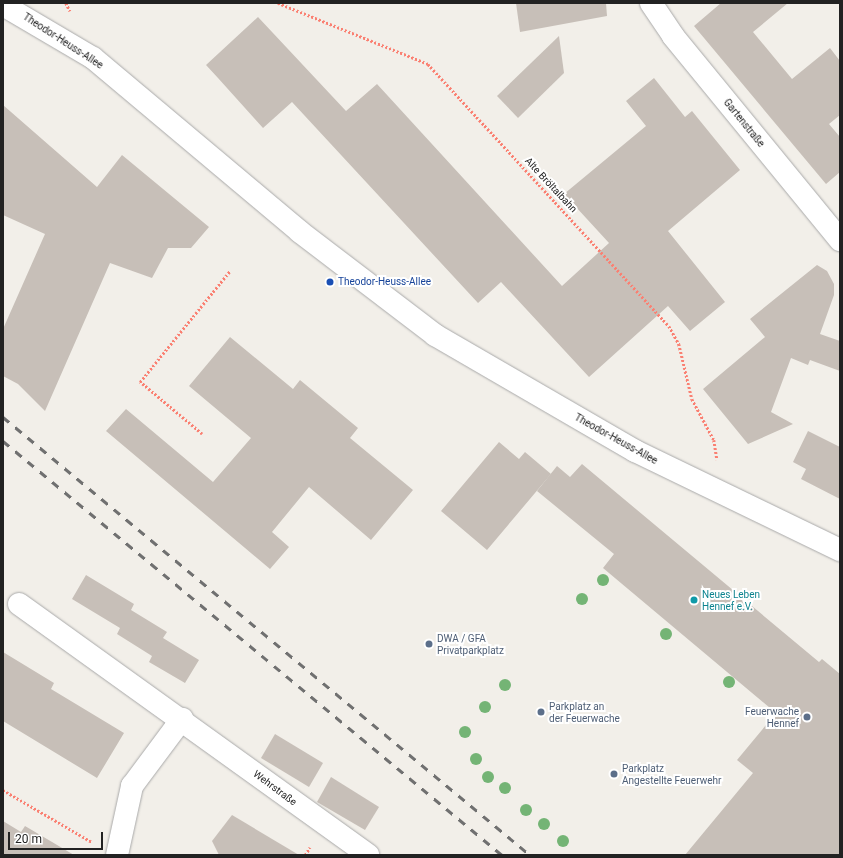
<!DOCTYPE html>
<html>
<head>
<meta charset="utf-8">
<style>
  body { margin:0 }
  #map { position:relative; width:843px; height:858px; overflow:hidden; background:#f2efe9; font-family:Roboto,sans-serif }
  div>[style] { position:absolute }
  .building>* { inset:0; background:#c7bfb8 }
  .path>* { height:2.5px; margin-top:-1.25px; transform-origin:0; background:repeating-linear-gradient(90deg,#fa8072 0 2px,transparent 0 4px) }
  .roads { filter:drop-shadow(0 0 1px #a9a9a9) drop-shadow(0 0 1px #a9a9a9) }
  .minor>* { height:22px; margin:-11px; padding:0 11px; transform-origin:11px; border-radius:11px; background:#fff }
  .rail>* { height:3px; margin-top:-1.5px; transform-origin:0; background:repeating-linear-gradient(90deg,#707070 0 8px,transparent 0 16px) }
  .trees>* { width:12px; height:12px; margin:-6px; border-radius:50%; background:#74b475 }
  .dots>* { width:11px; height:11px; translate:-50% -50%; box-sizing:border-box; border:2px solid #fff; border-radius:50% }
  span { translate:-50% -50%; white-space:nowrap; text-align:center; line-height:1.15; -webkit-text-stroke:4px #fff; paint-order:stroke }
  .street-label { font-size:10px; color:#222 }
  .transit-label { font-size:10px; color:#164399 }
  .left { translate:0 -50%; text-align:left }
  .culture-label { font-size:10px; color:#0d838f }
  .service-label { font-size:10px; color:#4e5e75 }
  .right { translate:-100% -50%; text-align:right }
  .frame { position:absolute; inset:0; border:4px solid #222; pointer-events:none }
  .scale { position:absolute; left:8px; top:832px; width:95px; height:18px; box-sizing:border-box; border:2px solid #222; border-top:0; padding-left:5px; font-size:12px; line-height:14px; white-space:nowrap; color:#222; -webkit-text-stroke:3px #fff; paint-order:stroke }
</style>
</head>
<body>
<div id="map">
  <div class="building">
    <i style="clip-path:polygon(516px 3px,606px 3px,607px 16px,520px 32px)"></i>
    <i style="clip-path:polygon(721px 3px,788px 3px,753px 32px,792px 79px,830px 48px,840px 61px,840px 115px,829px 124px,840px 137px,840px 172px,826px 184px,694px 26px)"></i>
    <i style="clip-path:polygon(258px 17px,346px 111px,377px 84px,562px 286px,609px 243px,564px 194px,646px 126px,626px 101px,654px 78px,685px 117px,692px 111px,740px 170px,668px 231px,725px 302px,690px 331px,668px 306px,589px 377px,501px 282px,478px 303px,292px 102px,263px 128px,218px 78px,206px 65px)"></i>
    <i style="clip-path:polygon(559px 36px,564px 73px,518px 118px,497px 96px)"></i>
    <i style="clip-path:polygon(3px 105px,97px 187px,122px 155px,209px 227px,191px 248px,168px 248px,152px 278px,110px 263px,45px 411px,18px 384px,3px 376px,3px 329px,45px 234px,3px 215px)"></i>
    <i style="clip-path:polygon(817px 265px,827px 271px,834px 284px,834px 295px,820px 334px,840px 341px,840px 371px,810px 360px,808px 365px,791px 358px,771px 412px,793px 424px,748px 444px,703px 389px,765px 337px,750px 319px)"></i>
    <i style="clip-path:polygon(230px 337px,293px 389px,300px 380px,358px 428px,350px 438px,413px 490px,371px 540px,309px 487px,272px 532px,289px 547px,270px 569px,106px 431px,126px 409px,213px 482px,251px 438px,189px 386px)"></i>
    <i style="clip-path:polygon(808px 431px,840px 447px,840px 499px,801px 479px,806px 469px,793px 462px)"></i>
    <i style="clip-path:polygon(499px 442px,519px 459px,525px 452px,551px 474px,487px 550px,441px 511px)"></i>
    <i style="clip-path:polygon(582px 464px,819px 662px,822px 659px,840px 674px,840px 855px,685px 855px,753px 773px,737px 760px,776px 713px,603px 568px,614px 554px,537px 491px,557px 466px,570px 477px)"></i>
    <i style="clip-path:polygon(86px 575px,134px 604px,131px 610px,167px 632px,163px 638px,199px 660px,185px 683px,149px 662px,152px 656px,117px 634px,120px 628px,72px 599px)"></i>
    <i style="clip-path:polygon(3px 652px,54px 683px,51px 689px,124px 733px,97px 778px,3px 721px)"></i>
    <i style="clip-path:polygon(275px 734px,323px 763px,309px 787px,261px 758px)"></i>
    <i style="clip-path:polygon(331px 777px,379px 807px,365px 830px,317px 802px)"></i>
    <i style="clip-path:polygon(232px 815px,299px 855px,219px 855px,212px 841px)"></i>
    <i style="clip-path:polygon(3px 821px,21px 832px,25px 826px,74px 855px,3px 855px)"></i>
  </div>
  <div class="path">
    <i style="left:66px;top:3px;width:9px;rotate:63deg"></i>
    <i style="left:278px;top:3px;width:162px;rotate:22.1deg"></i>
    <i style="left:428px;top:64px;width:356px;rotate:47.4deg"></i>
    <i style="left:669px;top:326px;width:21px;rotate:61deg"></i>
    <i style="left:679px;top:344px;width:57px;rotate:76.7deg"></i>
    <i style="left:692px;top:399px;width:47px;rotate:61.8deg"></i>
    <i style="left:714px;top:440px;width:20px;rotate:81deg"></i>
    <i style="left:202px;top:434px;width:81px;rotate:-140deg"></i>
    <i style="left:140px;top:382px;width:143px;rotate:-51deg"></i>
    <i style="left:3px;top:790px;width:103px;rotate:30.3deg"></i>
    <i style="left:305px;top:855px;width:9px;rotate:-58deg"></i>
  </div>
  <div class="roads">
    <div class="minor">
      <i style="left:651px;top:3px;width:40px;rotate:56deg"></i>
      <i style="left:673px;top:36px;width:264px;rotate:50.7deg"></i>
      <i style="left:3px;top:5px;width:104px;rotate:30.5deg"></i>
      <i style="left:93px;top:58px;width:270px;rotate:40deg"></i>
      <i style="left:300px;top:232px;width:170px;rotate:37.3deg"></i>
      <i style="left:435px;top:335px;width:231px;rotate:30.1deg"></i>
      <i style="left:635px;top:451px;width:228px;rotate:25.8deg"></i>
      <i style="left:19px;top:604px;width:430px;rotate:35.7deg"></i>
      <i style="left:117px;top:855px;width:71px;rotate:-77.7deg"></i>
      <i style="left:132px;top:786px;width:84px;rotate:-53.3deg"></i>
    </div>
  </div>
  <div class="rail">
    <i style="left:3px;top:417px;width:685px;rotate:39.73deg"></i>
    <i style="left:3px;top:441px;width:648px;rotate:39.68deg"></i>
  </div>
  <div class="trees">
    <i style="left:603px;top:580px"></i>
    <i style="left:582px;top:599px"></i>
    <i style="left:666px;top:634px"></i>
    <i style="left:729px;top:682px"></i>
    <i style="left:505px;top:685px"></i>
    <i style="left:485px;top:707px"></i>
    <i style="left:465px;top:732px"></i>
    <i style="left:476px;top:759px"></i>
    <i style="left:488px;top:777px"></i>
    <i style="left:505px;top:788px"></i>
    <i style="left:526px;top:810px"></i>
    <i style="left:544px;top:824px"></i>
    <i style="left:563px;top:841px"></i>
  </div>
  <div class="dots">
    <i style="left:330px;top:282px;background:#1a4fb4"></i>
    <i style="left:694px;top:600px;background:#0f9aa8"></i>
    <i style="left:429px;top:644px;background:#5c6f8a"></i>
    <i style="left:541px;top:712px;background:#5c6f8a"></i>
    <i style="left:807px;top:717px;background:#5c6f8a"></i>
    <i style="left:614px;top:774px;background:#5c6f8a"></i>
  </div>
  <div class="street-label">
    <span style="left:63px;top:41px;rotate:33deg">Theodor-Heuss-Allee</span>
    <span style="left:744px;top:123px;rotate:51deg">Gartenstraße</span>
    <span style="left:551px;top:185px;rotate:47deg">Alte Bröltalbahn</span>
    <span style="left:616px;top:439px;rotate:29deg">Theodor-Heuss-Allee</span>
    <span style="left:275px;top:788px;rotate:37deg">Wehrstraße</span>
  </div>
  <div class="transit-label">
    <span class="left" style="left:338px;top:282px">Theodor-Heuss-Allee</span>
  </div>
  <div class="culture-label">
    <span class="left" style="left:702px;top:600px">Neues Leben<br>Hennef e.V.</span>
  </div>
  <div class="service-label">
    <span class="left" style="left:437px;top:644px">DWA / GFA<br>Privatparkplatz</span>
    <span class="left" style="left:549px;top:712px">Parkplatz an<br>der Feuerwache</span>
    <span class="right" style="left:799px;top:717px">Feuerwache<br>Hennef</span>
    <span class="left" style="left:622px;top:774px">Parkplatz<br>Angestellte Feuerwehr</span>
  </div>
  <div class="frame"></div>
  <div class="scale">20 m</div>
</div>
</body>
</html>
